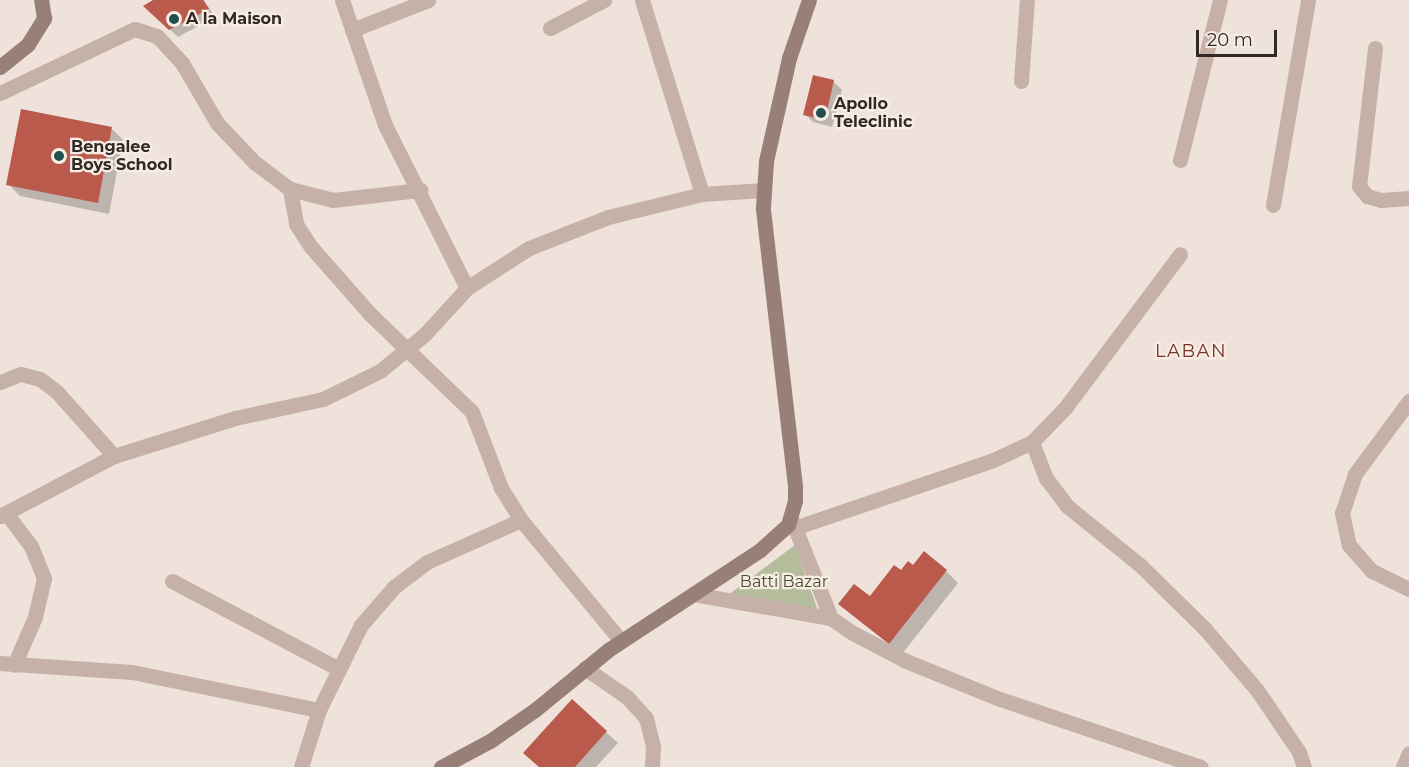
<!DOCTYPE html>
<html>
<head>
<meta charset="utf-8">
<style>
  body { margin:0 }
  #map { position:relative; width:1409px; height:767px; overflow:hidden; background:#eee2da; font-family:Montserrat,sans-serif }
  div>[style] { position:absolute }
  .green>* { inset:0; background:#b5bc9b }
  .shadow>* { inset:0; background:#0003 }
  .building>* { inset:0; background:#b95a4c }
  .street>* { height:15px; margin:-7.5px; padding:0 7.5px; transform-origin:7.5px; border-radius:7.5px; background:#c5b1a7 }
  .secondary>* { height:15px; margin:-7.5px; padding:0 7.5px; transform-origin:7.5px; border-radius:7.5px; background:#988079 }
  .dots>* { width:16px; height:16px; translate:-50% -50%; box-sizing:border-box; border:3px solid #f7ede5; border-radius:50% }
  span { translate:-50% -50%; white-space:nowrap; text-align:center; line-height:1.15; -webkit-text-stroke:4.5px #f7ede5; paint-order:stroke }
  .poi-label { font-size:16px; color:#322927; font-weight:700 }
  .left { translate:0 -50%; text-align:left }
  .park-label { font-size:16px; color:#464e2d }
  .neighbourhood-label { font-size:18px; color:#793228; letter-spacing:1.5px }
  .scale { position:absolute; left:1196px; top:30px; width:81px; height:27px; box-sizing:border-box; border:3px solid #322927; border-top:0; padding-left:8px; font-size:18px; line-height:21px; white-space:nowrap; color:#322927; -webkit-text-stroke:4px #f7ede5; paint-order:stroke }
</style>
</head>
<body>
<div id="map">
  <div class="green">
    <i style="clip-path:polygon(795px 545px,818px 611px,728px 595px)"></i>
  </div>
  <div class="shadow">
    <i style="clip-path:polygon(156px 0,204px 0,215px 17px,178px 37px,153px 14px)"></i>
    <i style="clip-path:polygon(814px 77px,834px 82px,842px 90px,832px 127px,813px 122px,805px 114px)"></i>
    <i style="clip-path:polygon(111px 128px,123px 140px,109px 214px,20px 196px,8px 184px)"></i>
    <i style="clip-path:polygon(914px 567px,946px 571px,958px 583px,902px 654px,840px 604px,870px 599px)"></i>
    <i style="clip-path:polygon(606px 732px,618px 743px,596px 767px,539px 767px)"></i>
  </div>
  <div class="building">
    <i style="clip-path:polygon(153px 0,203px 0,209px 9px,169px 30px,143px 6px)"></i>
    <i style="clip-path:polygon(813px 75px,834px 80px,825px 120px,803px 115px)"></i>
    <i style="clip-path:polygon(21px 109px,112px 127px,98px 203px,6px 185px)"></i>
    <i style="clip-path:polygon(924px 551px,947px 570px,889px 644px,838px 604px,854px 584px,870px 596px,894px 565px,901px 570px,908px 561px,913px 565px)"></i>
    <i style="clip-path:polygon(572px 699px,607px 731px,575px 767px,539px 767px,523px 753px)"></i>
  </div>
  <div class="street">
    <i style="left:342px;top:0;width:132px;rotate:71deg"></i>
    <i style="left:385px;top:125px;width:182px;rotate:63.3deg"></i>
    <i style="left:642px;top:0;width:203px;rotate:72.8deg"></i>
    <i style="left:550px;top:28px;width:61px;rotate:-27.4deg"></i>
    <i style="left:352px;top:30px;width:82px;rotate:-21.5deg"></i>
    <i style="left:1375px;top:48px;width:139px;rotate:96.6deg"></i>
    <i style="left:1359px;top:186px;width:13px;rotate:51deg"></i>
    <i style="left:1367px;top:196px;width:15px;rotate:16deg"></i>
    <i style="left:1381px;top:200px;width:28px;rotate:-4deg"></i>
    <i style="left:1021px;top:81px;width:81px;rotate:-85.8deg"></i>
    <i style="left:0;top:93px;width:149px;rotate:-25.4deg"></i>
    <i style="left:135px;top:29px;width:23px;rotate:18deg"></i>
    <i style="left:157px;top:36px;width:37px;rotate:47deg"></i>
    <i style="left:182px;top:63px;width:69px;rotate:59.7deg"></i>
    <i style="left:217px;top:123px;width:54px;rotate:46.5deg"></i>
    <i style="left:254px;top:162px;width:45px;rotate:36.9deg"></i>
    <i style="left:290px;top:189px;width:44px;rotate:14.3deg"></i>
    <i style="left:333px;top:200px;width:88px;rotate:-6.6deg"></i>
    <i style="left:1180px;top:160px;width:165px;rotate:-76deg"></i>
    <i style="left:290px;top:189px;width:36px;rotate:80deg"></i>
    <i style="left:296px;top:224px;width:27px;rotate:57deg"></i>
    <i style="left:311px;top:247px;width:91px;rotate:48.6deg"></i>
    <i style="left:371px;top:315px;width:140px;rotate:43.8deg"></i>
    <i style="left:472px;top:412px;width:81px;rotate:69.1deg"></i>
    <i style="left:501px;top:488px;width:38px;rotate:58deg"></i>
    <i style="left:521px;top:520px;width:157px;rotate:50.4deg"></i>
    <i style="left:1273px;top:205px;width:208px;rotate:-80.3deg"></i>
    <i style="left:0;top:382px;width:22px;rotate:-21deg"></i>
    <i style="left:21px;top:374px;width:20px;rotate:15deg"></i>
    <i style="left:40px;top:379px;width:21px;rotate:37deg"></i>
    <i style="left:57px;top:392px;width:86px;rotate:48.3deg"></i>
    <i style="left:1409px;top:401px;width:91px;rotate:126.5deg"></i>
    <i style="left:1355px;top:474px;width:41px;rotate:108.4deg"></i>
    <i style="left:1342px;top:513px;width:33px;rotate:78deg"></i>
    <i style="left:1349px;top:545px;width:35px;rotate:49deg"></i>
    <i style="left:1372px;top:571px;width:41px;rotate:25.9deg"></i>
    <i style="left:1032px;top:442px;width:39px;rotate:69deg"></i>
    <i style="left:1046px;top:478px;width:35px;rotate:53deg"></i>
    <i style="left:1067px;top:506px;width:95px;rotate:39deg"></i>
    <i style="left:1141px;top:566px;width:90px;rotate:44.5deg"></i>
    <i style="left:1205px;top:629px;width:80px;rotate:49.6deg"></i>
    <i style="left:1257px;top:690px;width:75px;rotate:55.9deg"></i>
    <i style="left:1299px;top:752px;width:16px;rotate:72deg"></i>
    <i style="left:6px;top:513px;width:41px;rotate:52.9deg"></i>
    <i style="left:31px;top:546px;width:35px;rotate:68deg"></i>
    <i style="left:44px;top:578px;width:40px;rotate:103deg"></i>
    <i style="left:35px;top:617px;width:52px;rotate:113.6deg"></i>
    <i style="left:0;top:516px;width:129px;rotate:-27.8deg"></i>
    <i style="left:114px;top:456px;width:127px;rotate:-17.4deg"></i>
    <i style="left:235px;top:418px;width:90px;rotate:-12.2deg"></i>
    <i style="left:323px;top:399px;width:64px;rotate:-26.2deg"></i>
    <i style="left:380px;top:371px;width:58px;rotate:-39.4deg"></i>
    <i style="left:425px;top:334px;width:62px;rotate:-47.6deg"></i>
    <i style="left:467px;top:288px;width:74px;rotate:-32.8deg"></i>
    <i style="left:529px;top:248px;width:85px;rotate:-21.4deg"></i>
    <i style="left:608px;top:217px;width:97px;rotate:-13.7deg"></i>
    <i style="left:702px;top:194px;width:62px;rotate:-3.7deg"></i>
    <i style="left:791px;top:518px;width:108px;rotate:68.2deg"></i>
    <i style="left:831px;top:618px;width:24px;rotate:35deg"></i>
    <i style="left:851px;top:632px;width:62px;rotate:27.8deg"></i>
    <i style="left:906px;top:661px;width:98px;rotate:22.1deg"></i>
    <i style="left:997px;top:698px;width:215px;rotate:18.7deg"></i>
    <i style="left:797px;top:527px;width:205px;rotate:-18.8deg"></i>
    <i style="left:991px;top:461px;width:45px;rotate:-24.9deg"></i>
    <i style="left:1032px;top:442px;width:47px;rotate:-45.9deg"></i>
    <i style="left:1065px;top:408px;width:192px;rotate:-53.2deg"></i>
    <i style="left:172px;top:581px;width:189px;rotate:27.8deg"></i>
    <i style="left:693px;top:594px;width:140px;rotate:9.9deg"></i>
    <i style="left:0;top:663px;width:132px;rotate:3.9deg"></i>
    <i style="left:132px;top:672px;width:191px;rotate:11.5deg"></i>
    <i style="left:585px;top:668px;width:51px;rotate:34.6deg"></i>
    <i style="left:627px;top:697px;width:28px;rotate:48deg"></i>
    <i style="left:646px;top:718px;width:30px;rotate:76deg"></i>
    <i style="left:653px;top:747px;width:20px;rotate:93deg"></i>
    <i style="left:301px;top:767px;width:60px;rotate:-72.5deg"></i>
    <i style="left:319px;top:710px;width:95px;rotate:-63.7deg"></i>
    <i style="left:361px;top:625px;width:50px;rotate:-49deg"></i>
    <i style="left:394px;top:587px;width:41px;rotate:-37.1deg"></i>
    <i style="left:427px;top:562px;width:103px;rotate:-24.1deg"></i>
    <i style="left:1403px;top:767px;width:15px;rotate:-67deg"></i>
  </div>
  <div class="secondary">
    <i style="left:0;top:67px;width:36px;rotate:-39deg"></i>
    <i style="left:28px;top:44px;width:31px;rotate:-58deg"></i>
    <i style="left:44px;top:18px;width:18px;rotate:-99deg"></i>
    <i style="left:441px;top:767px;width:55px;rotate:-28deg"></i>
    <i style="left:490px;top:741px;width:56px;rotate:-34.8deg"></i>
    <i style="left:536px;top:709px;width:93px;rotate:-39.3deg"></i>
    <i style="left:608px;top:650px;width:182px;rotate:-33.3deg"></i>
    <i style="left:760px;top:550px;width:38px;rotate:-42deg"></i>
    <i style="left:788px;top:525px;width:25px;rotate:-74deg"></i>
    <i style="left:795px;top:501px;width:15px;rotate:-90deg"></i>
    <i style="left:795px;top:486px;width:280px;rotate:-96.6deg"></i>
    <i style="left:763px;top:208px;width:47px;rotate:-86.3deg"></i>
    <i style="left:766px;top:161px;width:106px;rotate:-77.4deg"></i>
    <i style="left:789px;top:58px;width:61px;rotate:-71deg"></i>
  </div>
  <div class="dots">
    <i style="left:174px;top:19px;background:#214f4d"></i>
    <i style="left:821px;top:113px;background:#214f4d"></i>
    <i style="left:59px;top:156px;background:#214f4d"></i>
  </div>
  <div class="poi-label">
    <span class="left" style="left:186px;top:19px">A la Maison</span>
    <span class="left" style="left:834px;top:113px">Apollo<br>Teleclinic</span>
    <span class="left" style="left:71px;top:156px">Bengalee<br>Boys School</span>
  </div>
  <div class="park-label">
    <span style="left:784px;top:582px">Batti Bazar</span>
  </div>
  <div class="neighbourhood-label">
    <span style="left:1191px;top:351px">LABAN</span>
  </div>
  <div class="scale">20 m</div>
</div>
</body>
</html>
